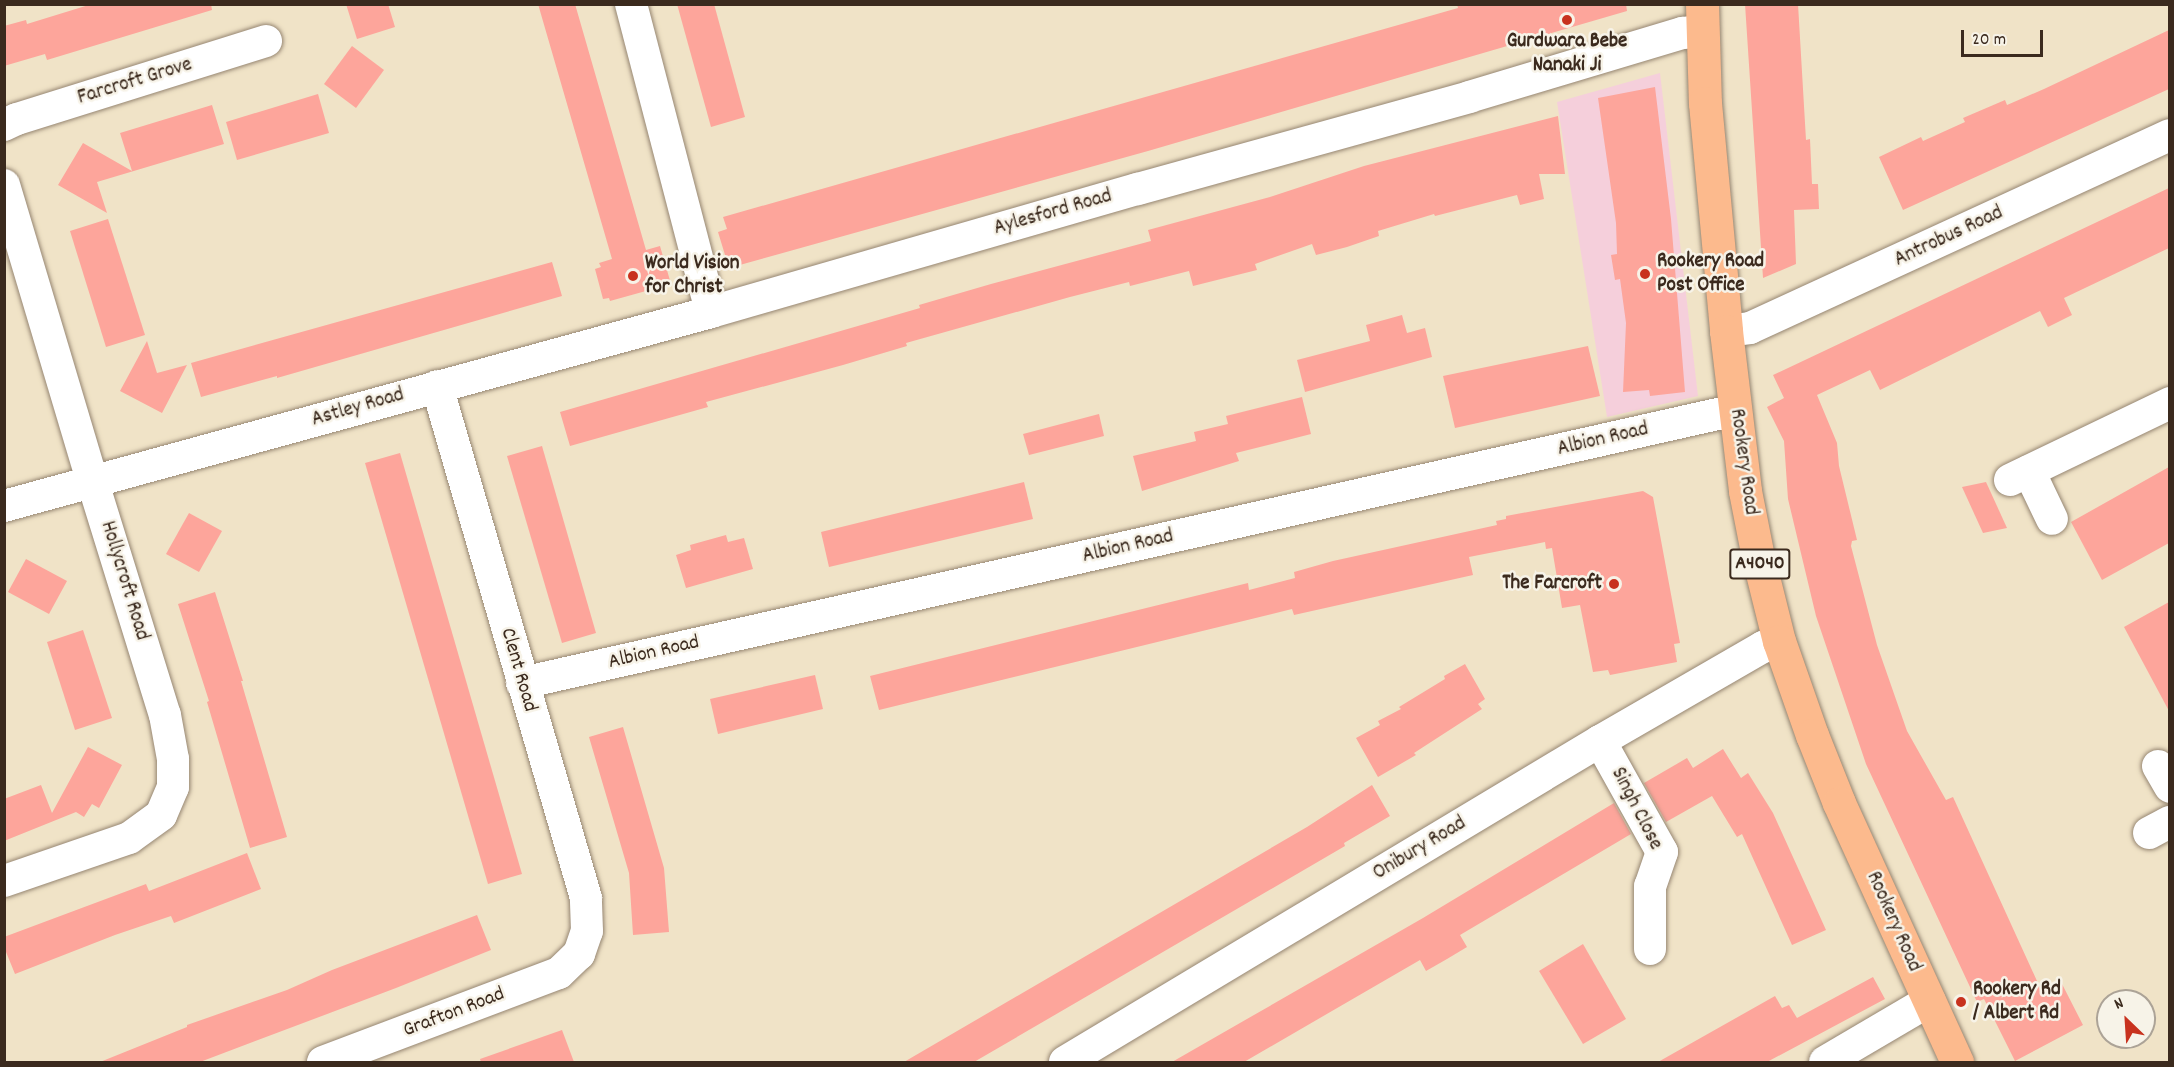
<!DOCTYPE html>
<html>
<head>
<meta charset="utf-8">
<style>
  body { margin:0 }
  #map { position:relative; width:2174px; height:1067px; overflow:hidden; background:#f0e3c7; font-family:Dekko,sans-serif }
  div>[style] { position:absolute }
  .built>* { inset:0; background:#f5cfdb }
  .building>* { inset:0; background:#fda59b }
  .roads { filter:drop-shadow(0 0 2px #968672) drop-shadow(0 0 2px #968672) }
  .minor>* { height:32px; margin:-16px; padding:0 16px; transform-origin:16px; border-radius:16px; background:#fff }
  .primary>* { height:33px; margin:-16.5px; padding:0 16.5px; transform-origin:16.5px; border-radius:16.5px; background:#fcba8d }
  .dots>* { width:16px; height:16px; translate:-50% -50%; box-sizing:border-box; border:3px solid #f7f3e8; border-radius:50% }
  span { translate:-50% -50%; white-space:nowrap; text-align:center; line-height:1.15; -webkit-text-stroke:5px #f7f3e8; paint-order:stroke }
  .shield-label span { padding:2px 4px; background:#f7f3e8; border:2px solid; border-radius:4px; -webkit-text-stroke-width:0 }
  .shield-label { font-size:20px; color:#3b2a1e; font-weight:700 }
  .poi-label { font-size:21px; color:#3b2a1e; font-weight:700 }
  .left { translate:0 -50%; text-align:left }
  .right { translate:-100% -50%; text-align:right }
  .street-label { font-size:21px; color:#3b2a1e }
  .frame { position:absolute; inset:0; border:6px solid #3b2a1e; pointer-events:none }
  .north { position:absolute; left:2096px; top:989px; width:60px; height:60px; box-sizing:border-box; background:#f7f3e8; border:2px solid #aca397; border-radius:50%; rotate:335deg; font-size:16px; font-weight:700; line-height:24px; text-align:center; color:#3b2a1e }
  .north::after { content:''; display:block; margin:auto; width:21px; height:27px; background:#c8321e; clip-path:polygon(50% 0,100% 100%,50% 72%,0 100%) }
  .scale { position:absolute; left:1961px; top:30px; width:82px; height:27px; box-sizing:border-box; border:3px solid #3b2a1e; border-top:0; padding-left:8px; font-size:18px; line-height:21px; white-space:nowrap; color:#3b2a1e; -webkit-text-stroke:4px #f7f3e8; paint-order:stroke }
</style>
</head>
<body>
<div id="map">
  <div class="built">
    <i style="clip-path:polygon(1660px 73px,1698px 396px,1607px 417px,1557px 102px)"></i>
  </div>
  <div class="building">
    <i style="clip-path:polygon(92px 4px,211px 4px,212px 10px,47px 60px,45px 54px,4px 66px,4px 26px,26px 20px,27px 24px)"></i>
    <i style="clip-path:polygon(346px 4px,388px 4px,395px 27px,357px 39px)"></i>
    <i style="clip-path:polygon(538px 4px,575px 4px,646px 250px,660px 246px,671px 284px,610px 301px,609px 298px,603px 299px,595px 269px,601px 267px,599px 263px,612px 259px)"></i>
    <i style="clip-path:polygon(677px 4px,714px 4px,745px 117px,711px 127px)"></i>
    <i style="clip-path:polygon(1457px 4px,1626px 4px,1627px 11px,1148px 151px,729px 268px,718px 232px,727px 229px,723px 217px,1458px 8px)"></i>
    <i style="clip-path:polygon(1745px 4px,1798px 4px,1806px 140px,1810px 139px,1812px 184px,1818px 184px,1819px 209px,1794px 210px,1796px 264px,1763px 278px)"></i>
    <i style="clip-path:polygon(2169px 30px,2169px 89px,1903px 210px,1879px 157px,1921px 137px,1923px 141px,1965px 122px,1963px 118px,2005px 100px,2007px 105px,2044px 89px)"></i>
    <i style="clip-path:polygon(352px 46px,384px 70px,356px 108px,324px 84px)"></i>
    <i style="clip-path:polygon(1655px 87px,1671px 219px,1685px 392px,1650px 396px,1649px 390px,1623px 392px,1626px 323px,1620px 279px,1615px 280px,1611px 255px,1617px 254px,1616px 223px,1598px 98px)"></i>
    <i style="clip-path:polygon(318px 94px,329px 133px,237px 160px,226px 122px)"></i>
    <i style="clip-path:polygon(212px 105px,224px 144px,97px 182px,107px 213px,58px 185px,83px 143px,132px 171px,120px 133px)"></i>
    <i style="clip-path:polygon(1558px 116px,1565px 174px,1539px 174px,1544px 199px,1520px 205px,1517px 195px,1435px 216px,1434px 214px,1378px 231px,1379px 236px,1347px 247px,1316px 255px,1312px 244px,1255px 264px,1257px 270px,1193px 286px,1189px 271px,1130px 286px,1129px 282px,1070px 297px,906px 343px,907px 346px,843px 365px,706px 402px,708px 407px,570px 446px,560px 412px,920px 308px,919px 305px,991px 284px,1151px 241px,1148px 230px,1270px 197px,1364px 166px)"></i>
    <i style="clip-path:polygon(2169px 188px,2169px 248px,2064px 298px,2072px 315px,2048px 327px,2040px 311px,1880px 390px,1870px 370px,1817px 395px,1837px 443px,1839px 466px,1857px 540px,1852px 541px,1851px 546px,1877px 645px,1907px 731px,1946px 800px,1953px 797px,2042px 992px,2061px 982px,2083px 1025px,2015px 1061px,1984px 999px,1977px 1002px,1866px 764px,1816px 616px,1788px 499px,1784px 441px,1767px 407px,1784px 398px,1773px 375px)"></i>
    <i style="clip-path:polygon(108px 219px,145px 335px,106px 347px,70px 231px)"></i>
    <i style="clip-path:polygon(552px 262px,562px 296px,277px 378px,277px 376px,201px 397px,191px 363px)"></i>
    <i style="clip-path:polygon(1402px 315px,1407px 333px,1425px 328px,1432px 357px,1305px 392px,1297px 360px,1370px 341px,1366px 325px)"></i>
    <i style="clip-path:polygon(147px 341px,157px 373px,187px 365px,162px 413px,120px 391px)"></i>
    <i style="clip-path:polygon(1588px 346px,1600px 396px,1455px 428px,1443px 376px)"></i>
    <i style="clip-path:polygon(1302px 397px,1311px 434px,1236px 453px,1239px 461px,1142px 491px,1133px 456px,1196px 441px,1194px 432px,1228px 424px,1226px 416px)"></i>
    <i style="clip-path:polygon(1099px 414px,1104px 436px,1029px 455px,1023px 434px)"></i>
    <i style="clip-path:polygon(542px 446px,596px 633px,562px 643px,507px 456px)"></i>
    <i style="clip-path:polygon(400px 453px,522px 874px,488px 884px,365px 463px)"></i>
    <i style="clip-path:polygon(2169px 467px,2169px 543px,2102px 580px,2071px 522px)"></i>
    <i style="clip-path:polygon(1024px 482px,1033px 519px,829px 567px,821px 532px)"></i>
    <i style="clip-path:polygon(1986px 482px,2007px 528px,1983px 533px,1962px 487px)"></i>
    <i style="clip-path:polygon(1643px 491px,1653px 497px,1680px 643px,1674px 644px,1677px 662px,1610px 675px,1608px 670px,1593px 672px,1580px 605px,1562px 608px,1552px 548px,1546px 549px,1545px 542px,1469px 557px,1473px 575px,1294px 615px,1292px 609px,879px 710px,870px 676px,1248px 583px,1249px 590px,1295px 578px,1294px 572px,1333px 561px,1497px 525px,1496px 521px,1506px 519px,1506px 516px)"></i>
    <i style="clip-path:polygon(189px 513px,222px 531px,199px 572px,166px 554px)"></i>
    <i style="clip-path:polygon(726px 535px,728px 542px,744px 538px,753px 569px,686px 588px,676px 555px,691px 550px,690px 545px)"></i>
    <i style="clip-path:polygon(26px 559px,67px 581px,49px 614px,8px 592px)"></i>
    <i style="clip-path:polygon(215px 592px,243px 681px,241px 681px,287px 837px,250px 848px,207px 702px,209px 701px,178px 604px)"></i>
    <i style="clip-path:polygon(2169px 602px,2169px 711px,2124px 627px)"></i>
    <i style="clip-path:polygon(83px 630px,112px 718px,75px 730px,47px 642px)"></i>
    <i style="clip-path:polygon(1465px 664px,1485px 699px,1478px 704px,1482px 709px,1414px 753px,1416px 755px,1378px 777px,1356px 738px,1380px 725px,1378px 721px,1401px 709px,1399px 707px,1445px 679px,1444px 676px)"></i>
    <i style="clip-path:polygon(815px 675px,823px 709px,718px 734px,710px 699px)"></i>
    <i style="clip-path:polygon(623px 727px,664px 868px,669px 932px,633px 935px,629px 873px,589px 737px)"></i>
    <i style="clip-path:polygon(88px 747px,122px 765px,99px 808px,92px 804px,84px 817px,76px 812px,4px 841px,4px 799px,41px 785px,52px 813px)"></i>
    <i style="clip-path:polygon(1723px 749px,1741px 778px,1748px 773px,1773px 813px,1826px 930px,1792px 945px,1742px 834px,1737px 837px,1712px 796px,1666px 822px,1644px 783px,1687px 758px,1693px 768px)"></i>
    <i style="clip-path:polygon(1372px 785px,1390px 816px,1344px 843px,1345px 846px,974px 1062px,904px 1062px,1307px 827px)"></i>
    <i style="clip-path:polygon(1614px 803px,1631px 834px,1460px 935px,1467px 947px,1447px 959px,1426px 971px,1420px 960px,1244px 1062px,1172px 1062px,1423px 918px)"></i>
    <i style="clip-path:polygon(247px 853px,261px 889px,174px 923px,171px 916px,115px 935px,15px 974px,4px 947px,4px 937px,146px 884px,149px 891px)"></i>
    <i style="clip-path:polygon(477px 915px,491px 950px,396px 988px,200px 1062px,100px 1062px,187px 1027px,187px 1025px,287px 990px,332px 970px)"></i>
    <i style="clip-path:polygon(1583px 944px,1626px 1019px,1583px 1044px,1539px 971px)"></i>
    <i style="clip-path:polygon(1873px 977px,1885px 999px,1767px 1062px,1658px 1062px,1775px 996px,1782px 1008px,1789px 1005px,1797px 1018px)"></i>
    <i style="clip-path:polygon(562px 1030px,574px 1062px,481px 1062px,480px 1059px)"></i>
  </div>
  <div class="roads">
    <div class="minor">
      <i style="left:631px;top:4px;width:318px;rotate:75.4deg"></i>
      <i style="left:4px;top:125px;width:14px;rotate:-25deg"></i>
      <i style="left:17px;top:119px;width:261px;rotate:-17.4deg"></i>
      <i style="left:4px;top:185px;width:311px;rotate:73.4deg"></i>
      <i style="left:93px;top:483px;width:243px;rotate:72.8deg"></i>
      <i style="left:165px;top:715px;width:45px;rotate:79.7deg"></i>
      <i style="left:173px;top:759px;width:28px;rotate:90deg"></i>
      <i style="left:173px;top:787px;width:30px;rotate:113deg"></i>
      <i style="left:161px;top:815px;width:39px;rotate:144deg"></i>
      <i style="left:129px;top:838px;width:132px;rotate:161deg"></i>
      <i style="left:1726px;top:331px;width:24px;rotate:-7deg"></i>
      <i style="left:1750px;top:328px;width:462px;rotate:-24.7deg"></i>
      <i style="left:2029px;top:471px;width:53px;rotate:64.4deg"></i>
      <i style="left:2010px;top:480px;width:178px;rotate:-25.7deg"></i>
      <i style="left:4px;top:506px;width:733px;rotate:-15.34deg"></i>
      <i style="left:711px;top:312px;width:444px;rotate:-16.1deg"></i>
      <i style="left:1138px;top:189px;width:344px;rotate:-15.5deg"></i>
      <i style="left:1469px;top:97px;width:223px;rotate:-16.7deg"></i>
      <i style="left:1683px;top:33px;width:20px;rotate:-6deg"></i>
      <i style="left:522px;top:683px;width:1243px;rotate:-12.68deg"></i>
      <i style="left:1600px;top:741px;width:127px;rotate:60.8deg"></i>
      <i style="left:1662px;top:852px;width:36px;rotate:109deg"></i>
      <i style="left:1650px;top:886px;width:63px;rotate:90deg"></i>
      <i style="left:2158px;top:766px;width:24px;rotate:60deg"></i>
      <i style="left:2149px;top:833px;width:24px;rotate:-28deg"></i>
      <i style="left:323px;top:1062px;width:252px;rotate:-20.7deg"></i>
      <i style="left:559px;top:973px;width:28px;rotate:-44deg"></i>
      <i style="left:579px;top:954px;width:24px;rotate:-71deg"></i>
      <i style="left:587px;top:931px;width:33px;rotate:-92deg"></i>
      <i style="left:586px;top:898px;width:533px;rotate:-106.23deg"></i>
      <i style="left:1065px;top:1062px;width:624px;rotate:-30.96deg"></i>
      <i style="left:1600px;top:741px;width:188px;rotate:-30deg"></i>
      <i style="left:1763px;top:647px;width:17px;rotate:-21deg"></i>
      <i style="left:1825px;top:1062px;width:121px;rotate:-30.4deg"></i>
    </div>
    <div class="primary">
      <i style="left:1702px;top:4px;width:99px;rotate:88.3deg"></i>
      <i style="left:1705px;top:103px;width:229px;rotate:84.7deg"></i>
      <i style="left:1726px;top:331px;width:161px;rotate:83.2deg"></i>
      <i style="left:1745px;top:491px;width:67px;rotate:78.9deg"></i>
      <i style="left:1758px;top:557px;width:87px;rotate:76deg"></i>
      <i style="left:1779px;top:641px;width:100px;rotate:70.7deg"></i>
      <i style="left:1812px;top:735px;width:73px;rotate:68.3deg"></i>
      <i style="left:1839px;top:803px;width:285px;rotate:65.5deg"></i>
    </div>
  </div>
  <div class="dots">
    <i style="left:1567px;top:20px;background:#c8321e"></i>
    <i style="left:1645px;top:274px;background:#c8321e"></i>
    <i style="left:633px;top:276px;background:#c8321e"></i>
    <i style="left:1614px;top:584px;background:#c8321e"></i>
    <i style="left:1961px;top:1002px;background:#c8321e"></i>
  </div>
  <div class="shield-label">
    <span style="left:1760px;top:564px">A4040</span>
  </div>
  <div class="poi-label">
    <span style="left:1567px;top:54px">Gurdwara Bebe<br>Nanaki Ji</span>
    <span class="left" style="left:1657px;top:274px">Rookery Road<br>Post Office</span>
    <span class="left" style="left:645px;top:276px">World Vision<br>for Christ</span>
    <span class="right" style="left:1602px;top:584px">The Farcroft</span>
    <span class="left" style="left:1973px;top:1002px">Rookery Rd<br>/ Albert Rd</span>
  </div>
  <div class="street-label">
    <span style="left:135px;top:82px;rotate:-17deg">Farcroft Grove</span>
    <span style="left:1053px;top:213px;rotate:-16deg">Aylesford Road</span>
    <span style="left:1949px;top:237px;rotate:-25deg">Antrobus Road</span>
    <span style="left:358px;top:408px;rotate:-16deg">Astley Road</span>
    <span style="left:1603px;top:440px;rotate:-13deg">Albion Road</span>
    <span style="left:1743px;top:462px;rotate:82deg">Rookery Road</span>
    <span style="left:1128px;top:547px;rotate:-13deg">Albion Road</span>
    <span style="left:124px;top:581px;rotate:73deg">Hollycroft Road</span>
    <span style="left:654px;top:653px;rotate:-13deg">Albion Road</span>
    <span style="left:518px;top:670px;rotate:74deg">Clent Road</span>
    <span style="left:1636px;top:809px;rotate:63deg">Singh Close</span>
    <span style="left:1420px;top:849px;rotate:-31deg">Onibury Road</span>
    <span style="left:1893px;top:922px;rotate:66deg">Rookery Road</span>
    <span style="left:454px;top:1013px;rotate:-21deg">Grafton Road</span>
  </div>
  <div class="frame"></div>
  <div class="north">N</div>
  <div class="scale">20 m</div>
</div>
</body>
</html>
